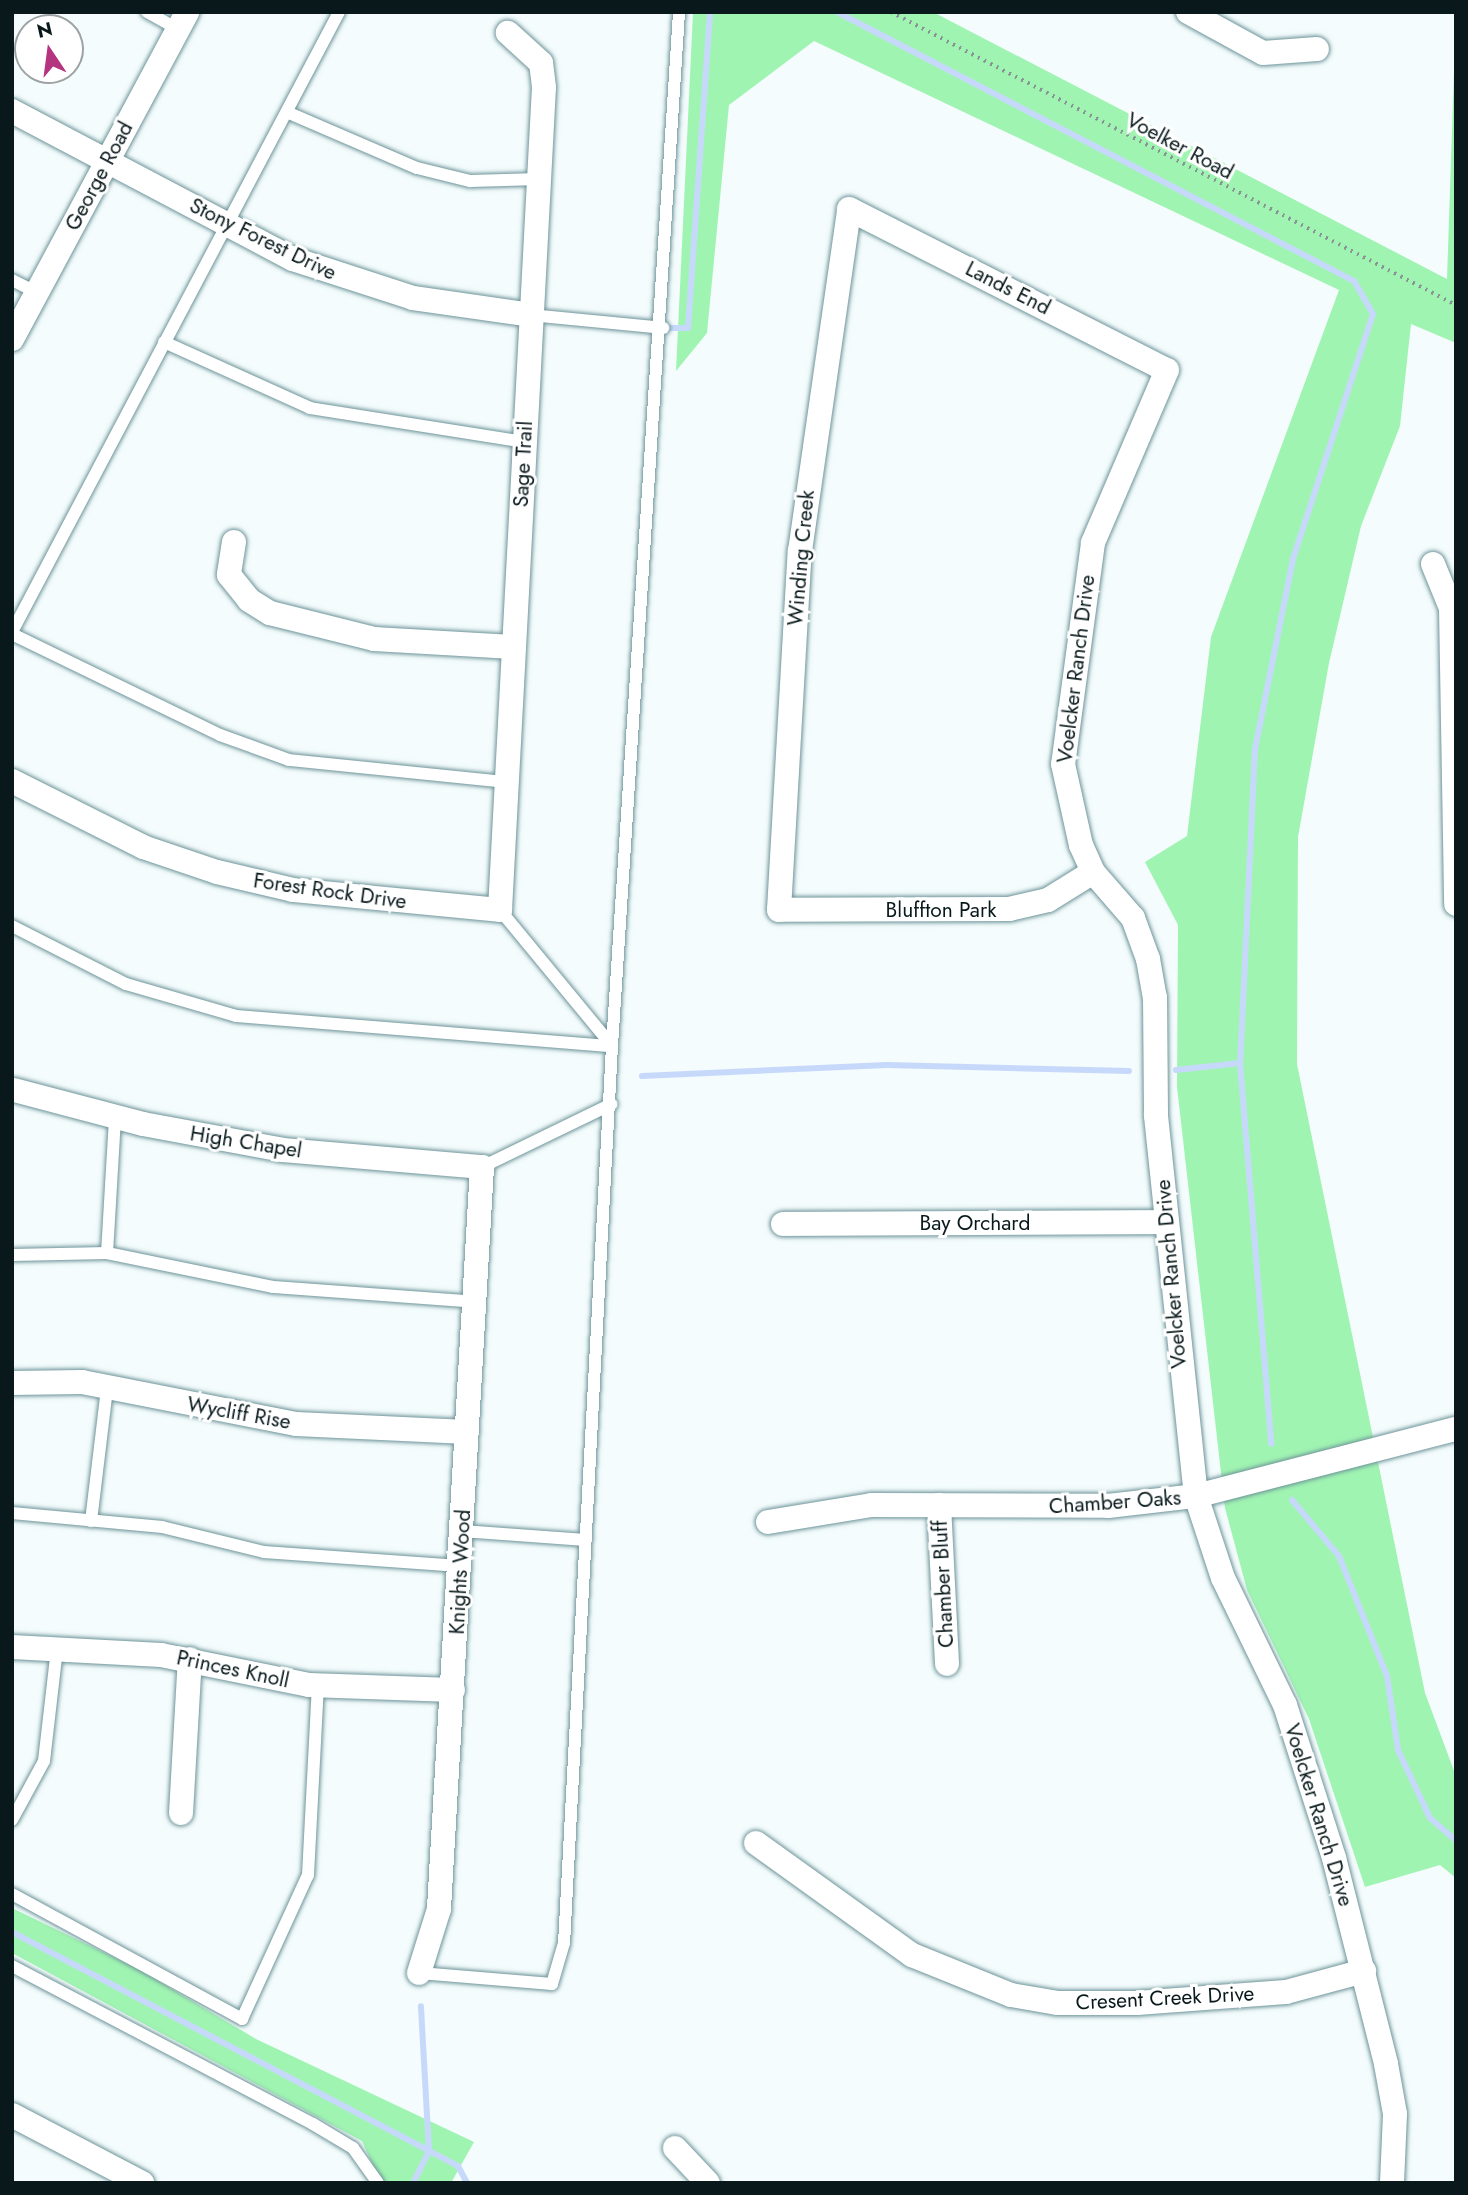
<!DOCTYPE html>
<html>
<head>
<meta charset="utf-8">
<style>
  body { margin:0 }
  #map { position:relative; width:1468px; height:2195px; overflow:hidden; background:#f4fcfd; font-family:Jost,sans-serif }
  div>[style] { position:absolute }
  .green>* { inset:0; background:#a0f4b2 }
  .stream>* { height:6px; margin:-3px; padding:0 3px; transform-origin:3px; border-radius:3px; background:#c7d9fb }
  .path>* { height:3.5px; margin-top:-1.75px; transform-origin:0; background:repeating-linear-gradient(90deg,#889395 0 2px,transparent 0 7px) }
  .roads { filter:drop-shadow(0 0 2px #6d9499) drop-shadow(0 0 2px #6d9499) }
  .lane>* { height:12px; margin:-6px; padding:0 6px; transform-origin:6px; border-radius:6px; background:#fff }
  .street>* { height:24px; margin:-12px; padding:0 12px; transform-origin:12px; border-radius:12px; background:#fff }
  span { translate:-50% -50%; white-space:nowrap; text-align:center; line-height:1.15; -webkit-text-stroke:6px #fff; paint-order:stroke }
  .street-label { font-size:21px; color:#09191b }
  .frame { position:absolute; inset:0; border:14px solid #09191b; pointer-events:none }
  .north { position:absolute; left:14px; top:14px; width:70px; height:70px; box-sizing:border-box; background:#fff; border:2px solid #9da3a4; border-radius:50%; rotate:347deg; font-size:19px; font-weight:700; line-height:28px; text-align:center; color:#09191b }
  .north::after { content:''; display:block; margin:auto; width:24px; height:32px; background:#b43480; clip-path:polygon(50% 0,100% 100%,50% 72%,0 100%) }
</style>
</head>
<body>
<div id="map">
  <div class="green">
    <i style="clip-path:polygon(693px 12px,933px 12px,1447px 279px,1456px 12px,1456px 343px,1411px 324px,1400px 426px,1361px 526px,1329px 663px,1298px 837px,1297px 1064px,1425px 1693px,1456px 1776px,1456px 1878px,1440px 1865px,1365px 1887px,1309px 1719px,1247px 1590px,1225px 1508px,1177px 1087px,1178px 925px,1145px 862px,1187px 836px,1211px 637px,1339px 290px,814px 41px,729px 105px,707px 333px,676px 371px)"></i>
    <i style="clip-path:polygon(12px 1908px,138px 1969px,256px 2039px,474px 2142px,451px 2183px,381px 2183px,362px 2141px,12px 1953px)"></i>
  </div>
  <div class="stream">
    <i style="left:837px;top:12px;width:583px;rotate:27.49deg"></i>
    <i style="left:1354px;top:281px;width:38px;rotate:60deg"></i>
    <i style="left:1373px;top:314px;width:258px;rotate:108.1deg"></i>
    <i style="left:1293px;top:559px;width:194px;rotate:101.3deg"></i>
    <i style="left:1255px;top:749px;width:314px;rotate:92.7deg"></i>
    <i style="left:1240px;top:1063px;width:382px;rotate:85.3deg"></i>
    <i style="left:663px;top:328px;width:25px"></i>
    <i style="left:688px;top:328px;width:317px;rotate:-86deg"></i>
    <i style="left:1176px;top:1070px;width:64px;rotate:-6.2deg"></i>
    <i style="left:642px;top:1076px;width:245px;rotate:-2.6deg"></i>
    <i style="left:887px;top:1065px;width:242px;rotate:1.4deg"></i>
    <i style="left:1292px;top:1500px;width:73px;rotate:50deg"></i>
    <i style="left:1339px;top:1556px;width:129px;rotate:68.2deg"></i>
    <i style="left:1387px;top:1676px;width:75px;rotate:81.5deg"></i>
    <i style="left:1398px;top:1750px;width:75px;rotate:64.8deg"></i>
    <i style="left:1430px;top:1818px;width:35px;rotate:41deg"></i>
    <i style="left:12px;top:1932px;width:504px;rotate:27.68deg"></i>
    <i style="left:458px;top:2166px;width:19px;rotate:62deg"></i>
    <i style="left:413px;top:2183px;width:36px;rotate:-63deg"></i>
    <i style="left:429px;top:2151px;width:145px;rotate:-93.2deg"></i>
  </div>
  <div class="path">
    <i style="left:891px;top:12px;width:636px;rotate:27.41deg"></i>
  </div>
  <div class="roads">
    <div class="lane">
      <i style="left:147px;top:12px;width:35px;rotate:29deg"></i>
      <i style="left:289px;top:113px;width:139px;rotate:23.3deg"></i>
      <i style="left:417px;top:168px;width:55px;rotate:13.8deg"></i>
      <i style="left:470px;top:181px;width:69px;rotate:-1.7deg"></i>
      <i style="left:12px;top:280px;width:28px;rotate:27deg"></i>
      <i style="left:531px;top:315px;width:133px;rotate:5.6deg"></i>
      <i style="left:164px;top:342px;width:160px;rotate:24.3deg"></i>
      <i style="left:310px;top:408px;width:217px;rotate:9deg"></i>
      <i style="left:12px;top:632px;width:701px;rotate:-62.19deg"></i>
      <i style="left:12px;top:634px;width:231px;rotate:25.9deg"></i>
      <i style="left:220px;top:735px;width:73px;rotate:19.9deg"></i>
      <i style="left:289px;top:760px;width:218px;rotate:5.8deg"></i>
      <i style="left:500px;top:910px;width:176px;rotate:50.5deg"></i>
      <i style="left:612px;top:1046px;width:1036px;rotate:-86.29deg"></i>
      <i style="left:12px;top:926px;width:128px;rotate:27deg"></i>
      <i style="left:126px;top:984px;width:115px;rotate:16.2deg"></i>
      <i style="left:236px;top:1016px;width:377px;rotate:4.6deg"></i>
      <i style="left:612px;top:1046px;width:898px;rotate:93.06deg"></i>
      <i style="left:564px;top:1943px;width:43px;rotate:106.3deg"></i>
      <i style="left:552px;top:1984px;width:133px;rotate:-175.3deg"></i>
      <i style="left:482px;top:1167px;width:144px;rotate:-25.9deg"></i>
      <i style="left:107px;top:1253px;width:136px;rotate:-86.6deg"></i>
      <i style="left:12px;top:1255px;width:95px;rotate:-1.2deg"></i>
      <i style="left:107px;top:1253px;width:169px;rotate:11.6deg"></i>
      <i style="left:273px;top:1287px;width:203px;rotate:4.2deg"></i>
      <i style="left:12px;top:1513px;width:151px;rotate:5.3deg"></i>
      <i style="left:162px;top:1527px;width:105px;rotate:13.8deg"></i>
      <i style="left:264px;top:1552px;width:196px;rotate:4.1deg"></i>
      <i style="left:91px;top:1521px;width:134px;rotate:-83.1deg"></i>
      <i style="left:462px;top:1531px;width:124px;rotate:4.2deg"></i>
      <i style="left:12px;top:1820px;width:67px;rotate:-61.5deg"></i>
      <i style="left:44px;top:1761px;width:113px;rotate:-83.4deg"></i>
      <i style="left:12px;top:1894px;width:262px;rotate:28.5deg"></i>
      <i style="left:242px;top:2019px;width:158px;rotate:-65.4deg"></i>
      <i style="left:308px;top:1875px;width:190px;rotate:-87deg"></i>
      <i style="left:12px;top:1966px;width:340px;rotate:27.7deg"></i>
      <i style="left:313px;top:2124px;width:47px;rotate:31deg"></i>
      <i style="left:353px;top:2148px;width:43px;rotate:54.5deg"></i>
    </div>
    <div class="street">
      <i style="left:1188px;top:12px;width:85px;rotate:28.7deg"></i>
      <i style="left:1263px;top:53px;width:54px;rotate:-4.2deg"></i>
      <i style="left:12px;top:111px;width:318px;rotate:27.8deg"></i>
      <i style="left:293px;top:259px;width:126px;rotate:18deg"></i>
      <i style="left:413px;top:298px;width:119px;rotate:8.2deg"></i>
      <i style="left:12px;top:339px;width:371px;rotate:-61.8deg"></i>
      <i style="left:234px;top:542px;width:33px;rotate:99deg"></i>
      <i style="left:229px;top:575px;width:32px;rotate:51deg"></i>
      <i style="left:249px;top:600px;width:25px;rotate:32deg"></i>
      <i style="left:270px;top:613px;width:107px;rotate:14deg"></i>
      <i style="left:374px;top:639px;width:139px;rotate:3.3deg"></i>
      <i style="left:1433px;top:564px;width:48px;rotate:67.8deg"></i>
      <i style="left:1451px;top:608px;width:296px;rotate:89deg"></i>
      <i style="left:12px;top:781px;width:147px;rotate:26.7deg"></i>
      <i style="left:143px;top:847px;width:78px;rotate:18.7deg"></i>
      <i style="left:217px;top:872px;width:78px;rotate:13.3deg"></i>
      <i style="left:293px;top:890px;width:208px;rotate:5.5deg"></i>
      <i style="left:500px;top:910px;width:824px;rotate:-86.94deg"></i>
      <i style="left:544px;top:87px;width:24px;rotate:-97deg"></i>
      <i style="left:541px;top:63px;width:45px;rotate:-137.7deg"></i>
      <i style="left:1093px;top:872px;width:53px;rotate:148.1deg"></i>
      <i style="left:1048px;top:900px;width:40px;rotate:167deg"></i>
      <i style="left:1009px;top:909px;width:230px;rotate:179.8deg"></i>
      <i style="left:779px;top:910px;width:360px;rotate:-86.7deg"></i>
      <i style="left:800px;top:551px;width:345px;rotate:-81.8deg"></i>
      <i style="left:849px;top:209px;width:356px;rotate:26.9deg"></i>
      <i style="left:1167px;top:370px;width:188px;rotate:113.2deg"></i>
      <i style="left:1093px;top:543px;width:223px;rotate:97.7deg"></i>
      <i style="left:1063px;top:764px;width:83px;rotate:77.5deg"></i>
      <i style="left:1081px;top:845px;width:30px;rotate:66deg"></i>
      <i style="left:1093px;top:872px;width:61px;rotate:49deg"></i>
      <i style="left:1133px;top:918px;width:44px;rotate:69.9deg"></i>
      <i style="left:1148px;top:959px;width:39px;rotate:80deg"></i>
      <i style="left:1155px;top:997px;width:119px;rotate:89.5deg"></i>
      <i style="left:1156px;top:1116px;width:382px;rotate:84deg"></i>
      <i style="left:1196px;top:1496px;width:86px;rotate:71.8deg"></i>
      <i style="left:1223px;top:1578px;width:141px;rotate:64deg"></i>
      <i style="left:1285px;top:1705px;width:161px;rotate:72.2deg"></i>
      <i style="left:1334px;top:1858px;width:212px;rotate:75.8deg"></i>
      <i style="left:1386px;top:2064px;width:51px;rotate:79.8deg"></i>
      <i style="left:1395px;top:2114px;width:69px;rotate:92.5deg"></i>
      <i style="left:14px;top:1090px;width:133px;rotate:14.8deg"></i>
      <i style="left:143px;top:1124px;width:142px;rotate:10.5deg"></i>
      <i style="left:283px;top:1150px;width:200px;rotate:4.9deg"></i>
      <i style="left:482px;top:1167px;width:743px;rotate:93.32deg"></i>
      <i style="left:439px;top:1909px;width:67px;rotate:107.4deg"></i>
      <i style="left:783px;top:1224px;width:384px;rotate:-0.3deg"></i>
      <i style="left:12px;top:1383px;width:70px;rotate:-0.8deg"></i>
      <i style="left:82px;top:1382px;width:218px;rotate:11.1deg"></i>
      <i style="left:296px;top:1424px;width:171px;rotate:2.7deg"></i>
      <i style="left:939px;top:1505px;width:159px;rotate:87.1deg"></i>
      <i style="left:768px;top:1522px;width:105px;rotate:-9.3deg"></i>
      <i style="left:872px;top:1505px;width:236px;rotate:0.2deg"></i>
      <i style="left:1108px;top:1506px;width:89px;rotate:-6.5deg"></i>
      <i style="left:1196px;top:1496px;width:268px;rotate:-14.5deg"></i>
      <i style="left:12px;top:1647px;width:149px;rotate:3.1deg"></i>
      <i style="left:161px;top:1655px;width:151px;rotate:11.5deg"></i>
      <i style="left:309px;top:1685px;width:144px;rotate:2deg"></i>
      <i style="left:181px;top:1813px;width:154px;rotate:-86.7deg"></i>
      <i style="left:756px;top:1843px;width:192px;rotate:35.7deg"></i>
      <i style="left:912px;top:1955px;width:107px;rotate:22deg"></i>
      <i style="left:1011px;top:1995px;width:48px;rotate:9.7deg"></i>
      <i style="left:1058px;top:2003px;width:79px"></i>
      <i style="left:1137px;top:2003px;width:149px;rotate:-4.2deg"></i>
      <i style="left:1286px;top:1992px;width:81px;rotate:-15.1deg"></i>
      <i style="left:12px;top:2115px;width:147px;rotate:27.6deg"></i>
      <i style="left:675px;top:2148px;width:48px;rotate:46.7deg"></i>
    </div>
  </div>
  <div class="street-label">
    <span style="left:1180px;top:146px;rotate:28deg">Voelker Road</span>
    <span style="left:99px;top:176px;rotate:-62deg">George Road</span>
    <span style="left:263px;top:239px;rotate:26deg">Stony Forest Drive</span>
    <span style="left:1008px;top:288px;rotate:27deg">Lands End</span>
    <span style="left:523px;top:464px;rotate:-87deg">Sage Trail</span>
    <span style="left:801px;top:558px;rotate:-85deg">Winding Creek</span>
    <span style="left:1076px;top:669px;rotate:-83deg">Voelcker Ranch Drive</span>
    <span style="left:330px;top:891px;rotate:8deg">Forest Rock Drive</span>
    <span style="left:941px;top:910px">Bluffton Park</span>
    <span style="left:246px;top:1142px;rotate:9deg">High Chapel</span>
    <span style="left:975px;top:1223px">Bay Orchard</span>
    <span style="left:1171px;top:1274px;rotate:-95deg">Voelcker Ranch Drive</span>
    <span style="left:239px;top:1413px;rotate:10deg">Wycliff Rise</span>
    <span style="left:1115px;top:1502px;rotate:-4deg">Chamber Oaks</span>
    <span style="left:460px;top:1572px;rotate:-87deg">Knights Wood</span>
    <span style="left:943px;top:1584px;rotate:-93deg">Chamber Bluff</span>
    <span style="left:233px;top:1669px;rotate:12deg">Princes Knoll</span>
    <span style="left:1319px;top:1815px;rotate:73deg">Voelcker Ranch Drive</span>
    <span style="left:1165px;top:1998px;rotate:-3deg">Cresent Creek Drive</span>
  </div>
  <div class="frame"></div>
  <div class="north">N</div>
</div>
</body>
</html>
